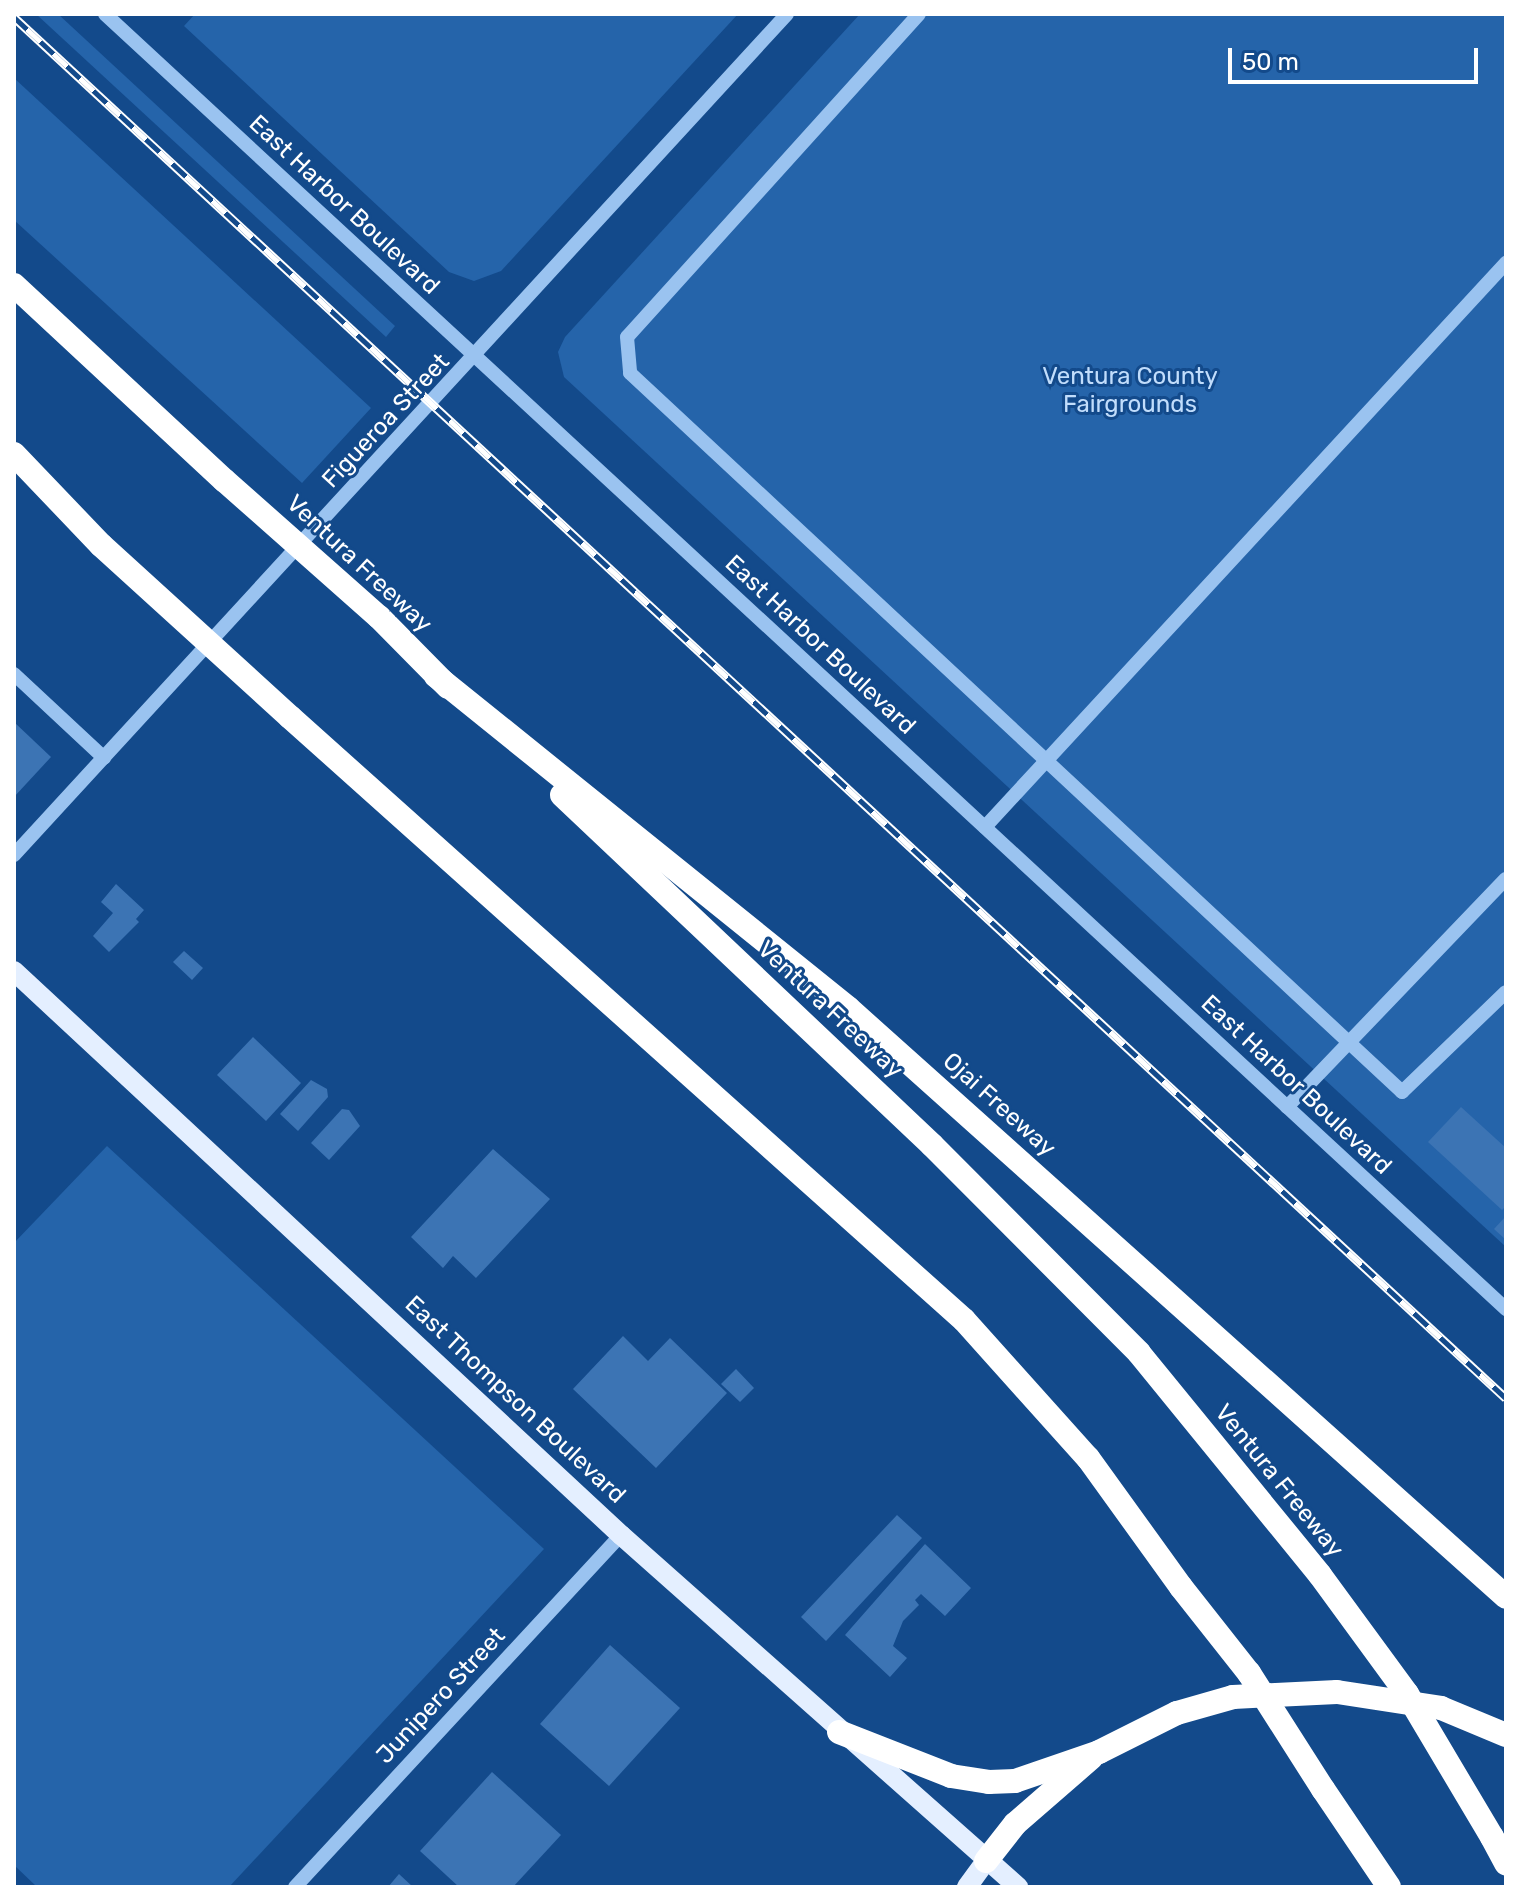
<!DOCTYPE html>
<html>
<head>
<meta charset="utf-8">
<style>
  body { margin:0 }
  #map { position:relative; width:1520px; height:1901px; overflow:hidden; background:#134a8b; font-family:Rubik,sans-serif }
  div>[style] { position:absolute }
  .green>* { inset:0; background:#2564aa }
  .building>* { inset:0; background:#3c74b4 }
  .minor>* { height:14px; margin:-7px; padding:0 7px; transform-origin:7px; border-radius:7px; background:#9ac3f0 }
  .major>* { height:20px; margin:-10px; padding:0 10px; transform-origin:10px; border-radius:10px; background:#e4efff }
  .highway>* { height:24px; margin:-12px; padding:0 12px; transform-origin:12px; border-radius:12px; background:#fff }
  .rail>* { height:9px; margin-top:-4.5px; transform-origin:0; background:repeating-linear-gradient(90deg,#134a8b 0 18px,#fff 0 36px); box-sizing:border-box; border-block:2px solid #fff }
  .highway-bridge>* { height:24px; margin:-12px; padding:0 12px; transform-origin:12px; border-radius:12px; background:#fff }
  span { translate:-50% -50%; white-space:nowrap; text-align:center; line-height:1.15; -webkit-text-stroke:6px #134a8b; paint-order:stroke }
  .street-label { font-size:24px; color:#fff }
  .park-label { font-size:24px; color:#c1ddfc }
  .frame { position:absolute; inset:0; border:16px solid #fff; pointer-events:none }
  .scale { position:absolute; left:1228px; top:48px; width:250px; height:36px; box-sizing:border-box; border:4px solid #fff; border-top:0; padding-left:10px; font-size:24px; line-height:28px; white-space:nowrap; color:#fff; -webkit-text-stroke:6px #134a8b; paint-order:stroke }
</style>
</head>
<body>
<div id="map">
  <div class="green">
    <i style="clip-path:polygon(36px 14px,58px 14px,395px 326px,386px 337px)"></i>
    <i style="clip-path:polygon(195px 14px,738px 14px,501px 271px,474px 281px,449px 272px,184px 26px)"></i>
    <i style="clip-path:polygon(860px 14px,1506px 14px,1506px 1247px,564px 377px,558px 352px,565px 337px)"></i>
    <i style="clip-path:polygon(14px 78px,371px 408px,302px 483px,14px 220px)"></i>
    <i style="clip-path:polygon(107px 1146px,544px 1549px,229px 1887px,37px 1887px,14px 1865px,14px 1243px)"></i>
  </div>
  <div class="building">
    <i style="clip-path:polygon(14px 722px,51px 757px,14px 797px)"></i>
    <i style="clip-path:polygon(116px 884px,144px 910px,136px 919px,139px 922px,109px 952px,93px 936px,113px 913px,101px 902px)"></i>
    <i style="clip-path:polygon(184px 951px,203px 968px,192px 980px,173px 962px)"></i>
    <i style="clip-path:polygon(253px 1037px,301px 1083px,266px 1121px,217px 1075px)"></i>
    <i style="clip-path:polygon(311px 1080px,327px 1089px,328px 1097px,298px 1131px,280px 1114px)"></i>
    <i style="clip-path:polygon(1461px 1107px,1506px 1148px,1506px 1206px,1502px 1210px,1428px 1142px)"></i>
    <i style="clip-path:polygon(342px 1109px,349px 1110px,360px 1126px,329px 1160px,311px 1143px)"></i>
    <i style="clip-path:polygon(493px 1149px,550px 1199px,476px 1278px,453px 1256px,443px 1268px,411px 1237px)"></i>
    <i style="clip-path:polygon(1506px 1216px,1506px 1240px,1494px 1229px)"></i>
    <i style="clip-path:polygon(623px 1336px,648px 1361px,670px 1338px,727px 1393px,656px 1468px,573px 1389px)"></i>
    <i style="clip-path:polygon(736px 1369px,754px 1388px,740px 1402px,721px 1384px)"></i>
    <i style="clip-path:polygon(897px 1515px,922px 1538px,826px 1641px,801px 1617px)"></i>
    <i style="clip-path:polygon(925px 1544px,971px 1588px,945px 1616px,921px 1594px,915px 1600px,919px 1605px,903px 1621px,893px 1646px,907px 1658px,890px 1677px,845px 1635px)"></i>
    <i style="clip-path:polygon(610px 1645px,680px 1708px,609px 1786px,540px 1724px)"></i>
    <i style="clip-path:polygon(492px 1772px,561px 1835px,513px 1887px,459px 1887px,420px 1851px)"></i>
    <i style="clip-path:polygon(399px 1874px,413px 1887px,388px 1887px)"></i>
  </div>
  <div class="minor">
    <i style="left:105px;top:14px;width:1908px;rotate:42.75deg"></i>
    <i style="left:919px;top:14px;width:435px;rotate:132.1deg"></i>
    <i style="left:627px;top:337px;width:36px;rotate:85deg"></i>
    <i style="left:630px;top:373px;width:1055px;rotate:42.96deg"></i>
    <i style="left:1402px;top:1092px;width:144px;rotate:-43.9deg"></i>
    <i style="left:14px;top:674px;width:123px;rotate:43deg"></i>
    <i style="left:985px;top:827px;width:768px;rotate:-47.27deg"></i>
    <i style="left:14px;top:855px;width:1142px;rotate:-47.41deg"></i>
    <i style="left:1287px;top:1107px;width:316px;rotate:-46.2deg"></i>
    <i style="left:295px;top:1887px;width:480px;rotate:-47.2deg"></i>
  </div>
  <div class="major">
    <i style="left:14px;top:971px;width:829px;rotate:42.9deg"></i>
    <i style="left:621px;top:1535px;width:531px;rotate:41.56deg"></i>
    <i style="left:967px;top:1887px;width:32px;rotate:-54deg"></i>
  </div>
  <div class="highway">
    <i style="left:14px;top:285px;width:287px;rotate:42.9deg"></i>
    <i style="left:14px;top:454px;width:126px;rotate:46.3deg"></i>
    <i style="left:379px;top:617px;width:98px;rotate:45.4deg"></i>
    <i style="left:436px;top:676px;width:529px;rotate:38.86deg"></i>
    <i style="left:848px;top:1008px;width:883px;rotate:41.83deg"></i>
    <i style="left:290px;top:717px;width:904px;rotate:41.82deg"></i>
    <i style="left:964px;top:1320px;width:186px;rotate:48.1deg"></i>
    <i style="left:1088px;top:1458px;width:159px;rotate:54.2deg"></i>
    <i style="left:562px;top:795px;width:509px;rotate:43.41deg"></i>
    <i style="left:932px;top:1145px;width:293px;rotate:45.1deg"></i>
    <i style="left:1139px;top:1353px;width:286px;rotate:50.8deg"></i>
    <i style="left:839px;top:1732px;width:120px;rotate:21.4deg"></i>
    <i style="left:951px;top:1776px;width:38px;rotate:9deg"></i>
    <i style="left:989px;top:1782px;width:26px;rotate:-2deg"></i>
    <i style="left:1015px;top:1781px;width:89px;rotate:-19deg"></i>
    <i style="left:1099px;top:1752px;width:87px;rotate:-26.6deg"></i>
    <i style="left:1177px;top:1713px;width:58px;rotate:-15.9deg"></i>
    <i style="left:1233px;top:1697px;width:104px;rotate:-2.8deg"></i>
    <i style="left:1337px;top:1692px;width:105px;rotate:8.7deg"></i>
    <i style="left:1441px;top:1708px;width:70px;rotate:22.6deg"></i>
    <i style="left:1323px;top:1789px;width:118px;rotate:56deg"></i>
    <i style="left:1492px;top:1837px;width:30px;rotate:62deg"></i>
    <i style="left:986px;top:1861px;width:47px;rotate:-51.9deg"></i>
    <i style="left:1015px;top:1824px;width:101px;rotate:-41deg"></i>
  </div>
  <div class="rail">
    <i style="left:14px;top:17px;width:2033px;rotate:42.79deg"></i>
  </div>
  <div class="highway-bridge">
    <i style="left:224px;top:480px;width:207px;rotate:41.5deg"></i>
    <i style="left:101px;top:545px;width:256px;rotate:42.3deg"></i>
    <i style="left:1320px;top:1575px;width:147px;rotate:53.8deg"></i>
    <i style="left:1407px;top:1694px;width:166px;rotate:59.3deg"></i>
    <i style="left:1181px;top:1587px;width:110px;rotate:51.7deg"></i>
    <i style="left:1249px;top:1673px;width:138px;rotate:57.5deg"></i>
  </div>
  <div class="street-label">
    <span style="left:344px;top:205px;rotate:43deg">East Harbor Boulevard</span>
    <span style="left:386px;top:421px;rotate:-47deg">Figueroa Street</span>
    <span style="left:359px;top:564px;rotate:43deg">Ventura Freeway</span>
    <span style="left:820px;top:645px;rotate:43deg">East Harbor Boulevard</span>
    <span style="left:830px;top:1010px;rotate:43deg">Ventura Freeway</span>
    <span style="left:1296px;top:1085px;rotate:43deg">East Harbor Boulevard</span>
    <span style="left:999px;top:1105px;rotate:42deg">Ojai Freeway</span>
    <span style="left:515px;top:1400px;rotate:43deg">East Thompson Boulevard</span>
    <span style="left:1279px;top:1481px;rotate:51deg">Ventura Freeway</span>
    <span style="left:441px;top:1696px;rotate:-47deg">Junipero Street</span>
  </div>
  <div class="park-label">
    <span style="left:1130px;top:391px">Ventura County<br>Fairgrounds</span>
  </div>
  <div class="frame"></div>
  <div class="scale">50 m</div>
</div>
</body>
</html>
